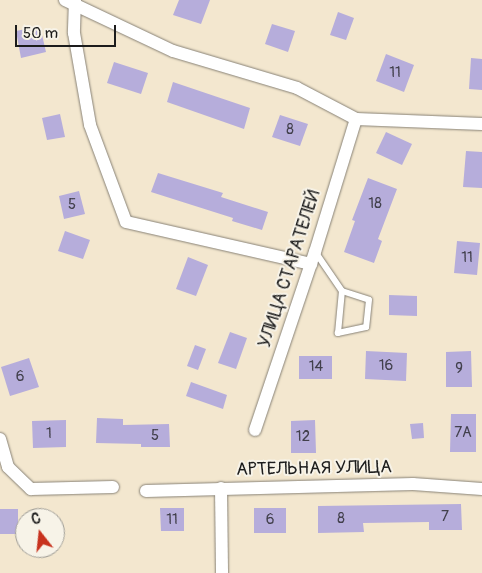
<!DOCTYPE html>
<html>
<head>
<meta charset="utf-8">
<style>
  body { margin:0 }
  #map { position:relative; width:482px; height:573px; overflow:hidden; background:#f3e7cf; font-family:Pangolin,sans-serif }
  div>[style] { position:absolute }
  .building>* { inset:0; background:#b6addb }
  .roads { filter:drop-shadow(0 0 1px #888276) drop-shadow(0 0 1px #888276) }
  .service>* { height:6px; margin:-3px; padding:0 3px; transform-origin:3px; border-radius:3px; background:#fff }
  .minor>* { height:12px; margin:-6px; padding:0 6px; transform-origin:6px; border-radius:6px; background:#fff }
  span { translate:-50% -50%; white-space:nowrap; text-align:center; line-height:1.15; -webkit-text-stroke:4px #f7f3e8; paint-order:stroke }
  .number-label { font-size:15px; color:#42404c }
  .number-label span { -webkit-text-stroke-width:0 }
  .street-label { font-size:18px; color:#1c1c1c }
  .north { position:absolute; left:15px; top:508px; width:50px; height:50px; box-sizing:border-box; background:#f7f3e8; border:1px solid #9f9d96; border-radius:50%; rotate:344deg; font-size:14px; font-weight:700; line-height:20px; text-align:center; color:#1c1c1c }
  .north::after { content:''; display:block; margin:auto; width:18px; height:22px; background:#c8321e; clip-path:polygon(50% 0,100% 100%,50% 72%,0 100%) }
  .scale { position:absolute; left:15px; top:25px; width:101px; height:22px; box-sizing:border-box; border:2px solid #1c1c1c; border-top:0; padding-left:6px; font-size:15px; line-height:18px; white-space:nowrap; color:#1c1c1c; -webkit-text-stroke:4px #f7f3e8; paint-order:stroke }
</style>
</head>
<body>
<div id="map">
  <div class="building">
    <i style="clip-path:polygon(179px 0,210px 0,201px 24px,173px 15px)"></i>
    <i style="clip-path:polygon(338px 12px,354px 18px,346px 40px,330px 35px)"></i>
    <i style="clip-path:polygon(272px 24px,295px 31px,288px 52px,265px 44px)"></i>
    <i style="clip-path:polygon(40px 26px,46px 52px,21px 58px,16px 31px)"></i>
    <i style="clip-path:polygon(386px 54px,414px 65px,404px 92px,376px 81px)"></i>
    <i style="clip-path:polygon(471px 58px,482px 59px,482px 90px,469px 89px)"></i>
    <i style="clip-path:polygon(114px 62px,148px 73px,141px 94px,107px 83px)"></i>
    <i style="clip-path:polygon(173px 82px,250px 108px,244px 129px,167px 102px)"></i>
    <i style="clip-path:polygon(60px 114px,65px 137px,47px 140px,42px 118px)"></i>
    <i style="clip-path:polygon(280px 115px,308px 124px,300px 146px,272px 137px)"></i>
    <i style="clip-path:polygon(386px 132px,412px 144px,402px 165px,376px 153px)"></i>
    <i style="clip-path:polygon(466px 151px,482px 152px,482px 188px,463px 187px)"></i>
    <i style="clip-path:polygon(158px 173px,223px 193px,221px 197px,268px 212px,262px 230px,232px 221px,233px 218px,151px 192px)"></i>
    <i style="clip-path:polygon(368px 178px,397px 189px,378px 239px,382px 241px,374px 263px,344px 252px,355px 221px,352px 220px)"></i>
    <i style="clip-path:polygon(79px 191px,85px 214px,64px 219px,59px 196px)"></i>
    <i style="clip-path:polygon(65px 231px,90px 240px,83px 259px,58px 251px)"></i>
    <i style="clip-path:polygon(457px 241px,480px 243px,477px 275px,454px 273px)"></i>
    <i style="clip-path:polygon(188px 257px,208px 265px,196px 296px,176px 289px)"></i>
    <i style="clip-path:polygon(389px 295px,417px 296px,417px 316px,389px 315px)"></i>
    <i style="clip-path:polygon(230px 332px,247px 338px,236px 369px,218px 363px)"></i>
    <i style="clip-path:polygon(195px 345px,206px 349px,198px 370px,187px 366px)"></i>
    <i style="clip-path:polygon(366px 351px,407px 353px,406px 381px,365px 379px)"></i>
    <i style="clip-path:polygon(471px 351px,472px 387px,446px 387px,446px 352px)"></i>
    <i style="clip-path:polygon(299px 356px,332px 356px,332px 379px,299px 379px)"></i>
    <i style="clip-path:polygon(29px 358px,39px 387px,10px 396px,1px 367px)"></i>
    <i style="clip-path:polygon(191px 382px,227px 395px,223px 409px,186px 396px)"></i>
    <i style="clip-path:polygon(451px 414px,476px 414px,476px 452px,450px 452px)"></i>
    <i style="clip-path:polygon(97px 418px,123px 419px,123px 425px,169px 424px,170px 447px,141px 447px,141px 444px,96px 443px)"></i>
    <i style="clip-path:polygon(66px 420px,66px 447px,33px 448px,32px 421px)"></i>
    <i style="clip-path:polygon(315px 420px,316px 453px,291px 453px,291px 421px)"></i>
    <i style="clip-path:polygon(423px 423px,424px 438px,412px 439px,410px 424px)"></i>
    <i style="clip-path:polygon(461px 504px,462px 530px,429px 530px,429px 522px,363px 523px,364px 532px,318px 533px,318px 506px)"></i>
    <i style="clip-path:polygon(160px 508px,184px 508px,184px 531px,161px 531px)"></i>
    <i style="clip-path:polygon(254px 508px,286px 508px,286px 533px,254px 533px)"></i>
    <i style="clip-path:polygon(0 509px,18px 509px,18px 534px,0 534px)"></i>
  </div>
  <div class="roads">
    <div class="service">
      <i style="left:316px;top:253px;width:46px;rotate:55.6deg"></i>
      <i style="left:342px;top:291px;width:28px;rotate:18deg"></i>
      <i style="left:369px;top:300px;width:27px;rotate:96deg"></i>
      <i style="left:366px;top:327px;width:29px;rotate:168deg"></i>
      <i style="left:338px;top:333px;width:42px;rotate:-84.6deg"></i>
    </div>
    <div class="minor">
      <i style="left:65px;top:0;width:119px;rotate:25.3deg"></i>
      <i style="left:173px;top:51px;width:129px;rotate:16.6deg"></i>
      <i style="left:297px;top:88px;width:67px;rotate:27.7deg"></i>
      <i style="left:356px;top:119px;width:126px;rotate:2.3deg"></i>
      <i style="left:75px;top:0;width:33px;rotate:92deg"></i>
      <i style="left:74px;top:33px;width:93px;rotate:80.1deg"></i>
      <i style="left:90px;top:125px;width:103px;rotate:69.6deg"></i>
      <i style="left:126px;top:222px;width:190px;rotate:12.8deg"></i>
      <i style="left:255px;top:430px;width:188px;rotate:-71.4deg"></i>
      <i style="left:315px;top:252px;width:139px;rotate:-72.9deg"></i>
      <i style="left:0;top:439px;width:29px;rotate:74deg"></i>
      <i style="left:8px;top:467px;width:32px;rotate:44deg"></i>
      <i style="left:31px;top:489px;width:82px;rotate:-1.4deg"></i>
      <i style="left:221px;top:488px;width:85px;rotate:89.3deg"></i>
      <i style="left:146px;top:491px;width:267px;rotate:-1.5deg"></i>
      <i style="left:413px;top:484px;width:69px;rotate:4.1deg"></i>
    </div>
  </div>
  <div class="number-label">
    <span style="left:395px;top:73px">11</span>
    <span style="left:290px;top:130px">8</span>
    <span style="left:375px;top:204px">18</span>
    <span style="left:72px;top:205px">5</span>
    <span style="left:467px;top:258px">11</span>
    <span style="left:386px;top:366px">16</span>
    <span style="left:316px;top:367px">14</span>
    <span style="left:459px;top:369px">9</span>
    <span style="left:20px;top:377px">6</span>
    <span style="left:463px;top:433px">7А</span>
    <span style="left:49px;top:434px">1</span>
    <span style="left:155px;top:436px">5</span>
    <span style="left:303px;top:437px">12</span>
    <span style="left:445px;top:517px">7</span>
    <span style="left:341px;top:519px">8</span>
    <span style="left:172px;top:520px">11</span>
    <span style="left:270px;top:520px">6</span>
  </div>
  <div class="street-label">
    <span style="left:290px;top:269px;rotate:-72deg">УЛИЦА СТАРАТЕЛЕЙ</span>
    <span style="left:314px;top:469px;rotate:-1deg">АРТЕЛЬНАЯ УЛИЦА</span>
  </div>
  <div class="north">С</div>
  <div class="scale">50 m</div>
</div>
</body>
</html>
